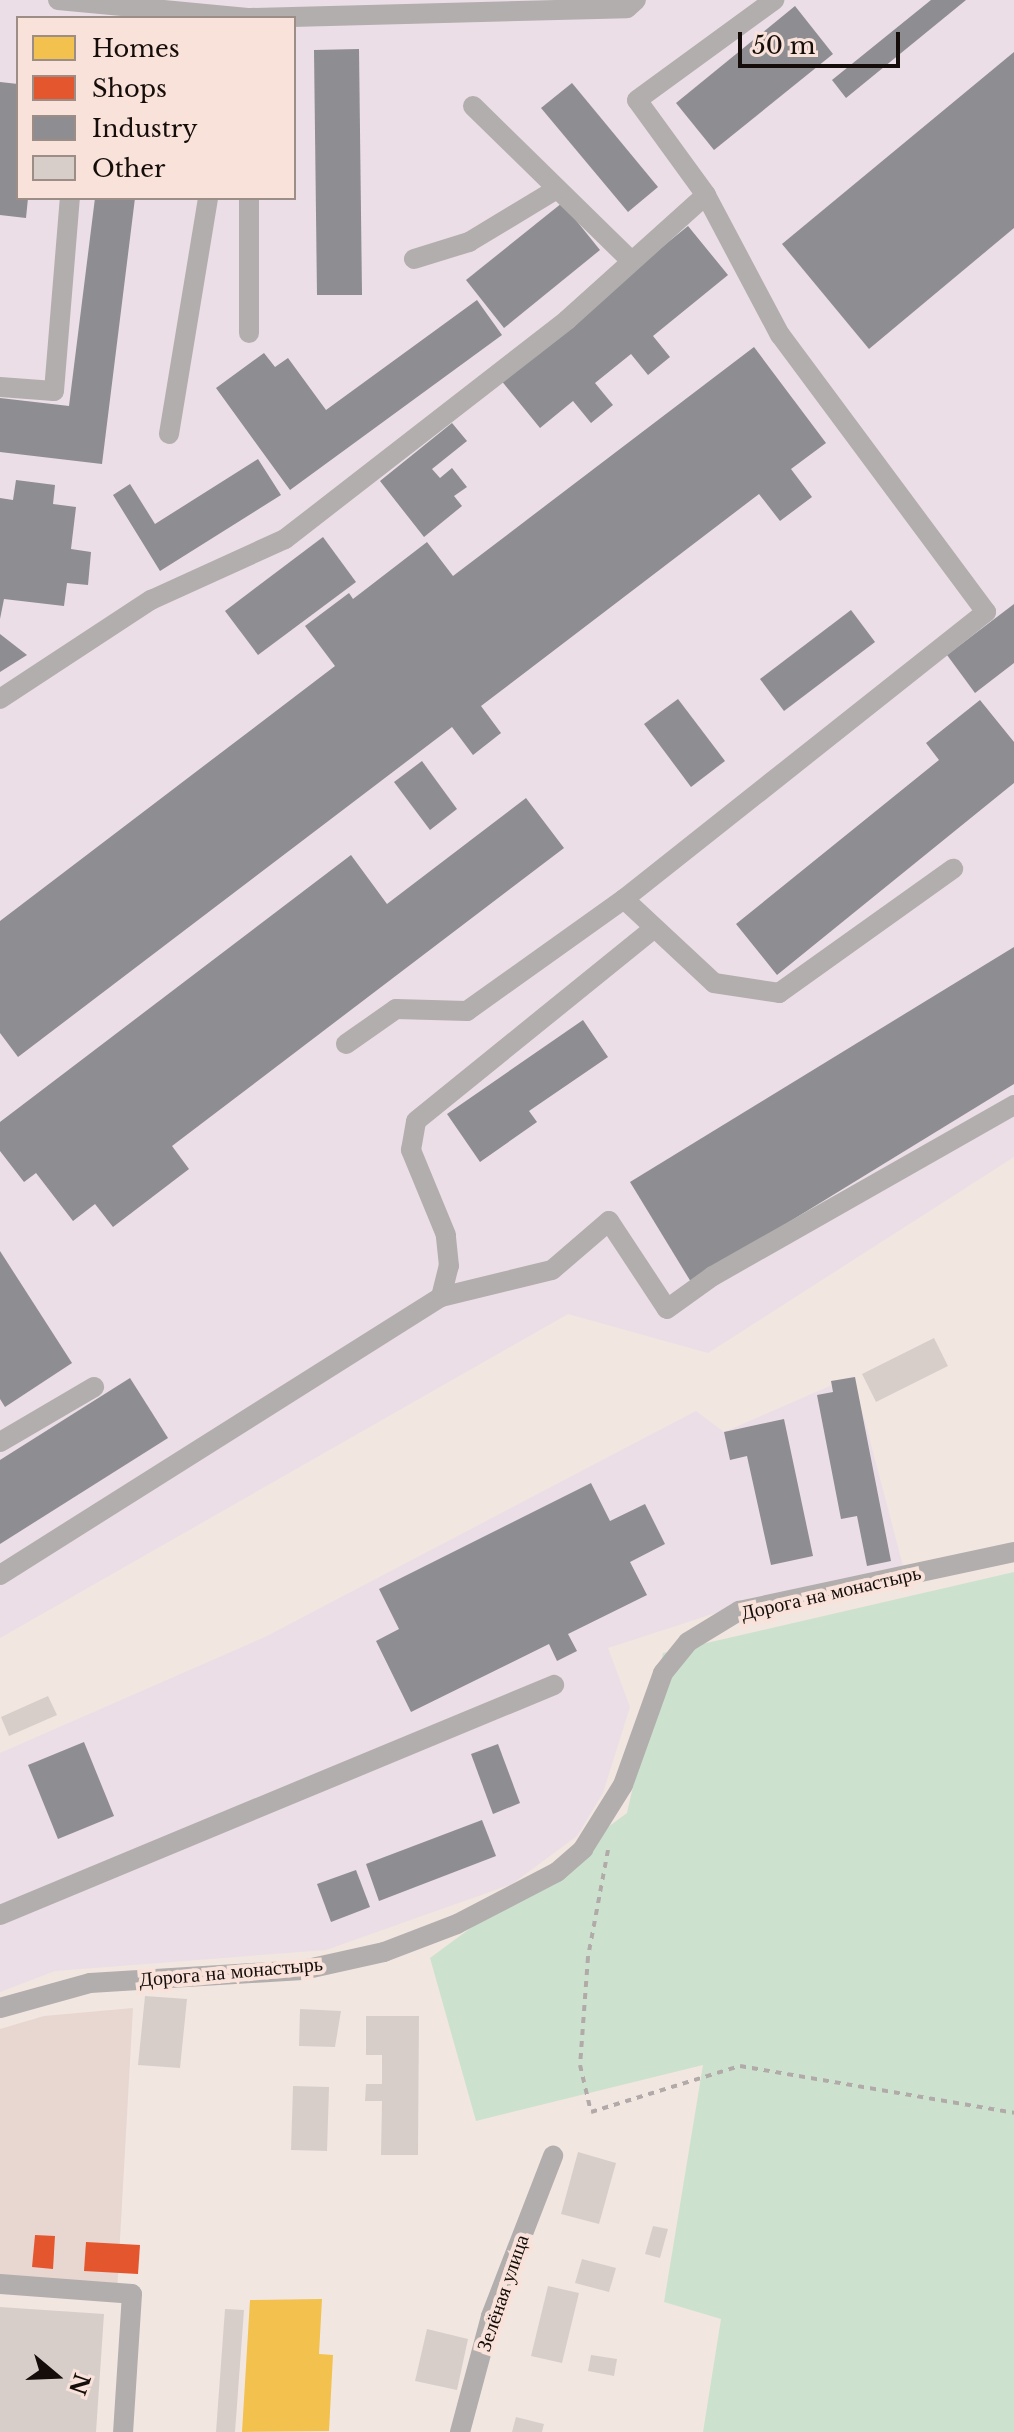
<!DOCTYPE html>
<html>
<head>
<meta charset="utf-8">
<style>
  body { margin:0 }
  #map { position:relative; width:1014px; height:2432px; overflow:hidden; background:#f2e6e1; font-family:"Libre Baskerville",serif }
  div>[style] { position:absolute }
  .commercial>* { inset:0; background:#e8d6d1 }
  .industrial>* { inset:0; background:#ebdee6 }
  .green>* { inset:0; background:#cde2ce }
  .homes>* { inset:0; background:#f2c14e }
  .shops>* { inset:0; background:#e4572e }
  .industry>* { inset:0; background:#8d8d92 }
  .building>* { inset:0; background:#d7ceca }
  .path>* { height:4px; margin-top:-2px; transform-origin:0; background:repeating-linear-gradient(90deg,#b1aaa9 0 6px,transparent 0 12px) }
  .minor>* { height:20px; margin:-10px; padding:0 10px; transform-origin:10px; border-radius:10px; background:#b2aead }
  span { translate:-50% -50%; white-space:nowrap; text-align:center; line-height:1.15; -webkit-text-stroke:8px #f9e2da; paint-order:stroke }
  .street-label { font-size:20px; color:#140d0a }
  .legend { position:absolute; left:16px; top:16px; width:280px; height:184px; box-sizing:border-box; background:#f9e2da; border:2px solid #9d8d87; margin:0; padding:10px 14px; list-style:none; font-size:24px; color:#140d0a }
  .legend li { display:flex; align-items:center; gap:16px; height:40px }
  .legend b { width:40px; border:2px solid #9d8d87 }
  .north { position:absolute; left:16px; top:2336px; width:80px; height:80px; -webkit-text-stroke:6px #f9e2da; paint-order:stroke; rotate:109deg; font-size:22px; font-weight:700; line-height:32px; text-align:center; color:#140d0a }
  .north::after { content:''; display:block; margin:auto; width:28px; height:36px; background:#140d0a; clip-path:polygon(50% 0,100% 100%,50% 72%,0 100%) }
  .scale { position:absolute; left:738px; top:32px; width:162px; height:36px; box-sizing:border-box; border:4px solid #140d0a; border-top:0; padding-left:10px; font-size:24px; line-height:28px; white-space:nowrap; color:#140d0a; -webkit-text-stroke:6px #f9e2da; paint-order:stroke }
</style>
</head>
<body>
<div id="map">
  <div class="commercial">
    <i style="clip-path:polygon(133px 2008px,117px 2293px,0 2283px,0 2029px,44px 2016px)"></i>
  </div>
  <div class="industrial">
    <i style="clip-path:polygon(evenodd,0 0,1014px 0,1014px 1157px,708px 1353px,568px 1314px,0 1638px,0 0,18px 18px,294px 18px,294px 198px,18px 198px,18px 18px)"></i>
    <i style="clip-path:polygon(853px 1376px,903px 1566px,768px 1596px,608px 1648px,630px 1707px,603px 1793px,577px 1836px,512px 1884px,326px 1950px,55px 1971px,0 1992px,0 1753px,265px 1637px,696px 1411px,724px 1432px)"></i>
  </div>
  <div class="green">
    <i style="clip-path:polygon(1014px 1572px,1014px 2432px,703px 2432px,721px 2319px,664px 2302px,703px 2065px,476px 2121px,430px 1958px,627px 1813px,663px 1653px)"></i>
  </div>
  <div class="homes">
    <i style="clip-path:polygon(322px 2299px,319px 2354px,333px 2355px,329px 2431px,242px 2432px,250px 2300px)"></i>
  </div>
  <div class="shops">
    <i style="clip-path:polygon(35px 2235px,55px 2236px,53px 2269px,32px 2267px)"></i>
    <i style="clip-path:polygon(86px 2242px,140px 2245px,138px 2274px,84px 2271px)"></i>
  </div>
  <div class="industry">
    <i style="clip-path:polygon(931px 0,966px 0,846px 98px,832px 80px)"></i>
    <i style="clip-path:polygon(795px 6px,833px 54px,714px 150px,676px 103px)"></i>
    <i style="clip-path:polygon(359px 49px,362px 295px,317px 295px,314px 50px)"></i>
    <i style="clip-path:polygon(1014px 52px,1014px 228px,869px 349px,782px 244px)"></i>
    <i style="clip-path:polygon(0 82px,18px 84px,18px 198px,28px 198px,26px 218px,0 215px)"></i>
    <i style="clip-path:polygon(572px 83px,658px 187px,628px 212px,541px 108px)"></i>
    <i style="clip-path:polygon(95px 198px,135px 198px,102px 464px,0 452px,0 398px,69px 406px)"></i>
    <i style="clip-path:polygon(562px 203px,600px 250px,504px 328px,466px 280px)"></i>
    <i style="clip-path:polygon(688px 226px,728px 275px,653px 336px,670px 357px,648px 375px,631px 354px,595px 383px,613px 405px,591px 423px,573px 401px,540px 428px,500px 379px)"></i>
    <i style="clip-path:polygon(477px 300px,502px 335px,290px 490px,216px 388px,264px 353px,275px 367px,288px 358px,326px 410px)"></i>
    <i style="clip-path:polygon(754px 347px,826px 443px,791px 469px,812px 497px,780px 521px,759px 494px,481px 706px,501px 733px,473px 755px,452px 727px,18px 1057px,0 1033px,0 921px,335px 666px,305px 626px,349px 593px,353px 599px,427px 542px,453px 576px)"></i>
    <i style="clip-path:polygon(452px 423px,467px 441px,432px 469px,440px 478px,452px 468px,467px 487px,454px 496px,462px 506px,424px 537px,380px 481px)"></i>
    <i style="clip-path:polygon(258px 459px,281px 495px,160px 571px,113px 495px,130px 484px,155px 524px)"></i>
    <i style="clip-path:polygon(16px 480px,55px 485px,53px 504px,76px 507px,71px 549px,91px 552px,88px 585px,67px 583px,64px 606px,4px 599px,0 619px,0 498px,13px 500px)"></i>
    <i style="clip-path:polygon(323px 537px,356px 582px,258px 655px,225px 611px)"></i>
    <i style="clip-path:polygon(1014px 604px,1014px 663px,975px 693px,947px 655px)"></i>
    <i style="clip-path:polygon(851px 610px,875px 642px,784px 711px,760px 679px)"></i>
    <i style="clip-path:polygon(0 634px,27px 655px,0 672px)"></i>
    <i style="clip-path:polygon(678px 699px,725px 761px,691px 787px,644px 724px)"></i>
    <i style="clip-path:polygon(980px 700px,1014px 742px,1014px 783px,777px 975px,736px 924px,939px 760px,926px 743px)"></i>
    <i style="clip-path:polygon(422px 761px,457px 809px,430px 830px,394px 782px)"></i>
    <i style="clip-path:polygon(526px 798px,564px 848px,172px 1146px,189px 1169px,113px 1227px,95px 1204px,73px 1221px,36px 1173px,24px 1182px,0 1151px,0 1122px,351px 855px,387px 904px)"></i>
    <i style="clip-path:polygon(1014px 947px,1014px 1084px,691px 1282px,630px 1182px)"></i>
    <i style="clip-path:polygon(583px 1020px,608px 1057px,529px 1111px,537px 1122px,480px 1162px,447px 1114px)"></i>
    <i style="clip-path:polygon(0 1251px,72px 1363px,5px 1407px,0 1399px)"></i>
    <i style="clip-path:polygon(855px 1377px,891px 1561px,867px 1566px,857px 1516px,841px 1519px,817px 1395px,833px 1392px,831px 1381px)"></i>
    <i style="clip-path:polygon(130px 1378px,168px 1438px,0 1544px,0 1460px)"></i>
    <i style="clip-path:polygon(784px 1419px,813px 1556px,771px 1565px,747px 1456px,730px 1460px,724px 1432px)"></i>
    <i style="clip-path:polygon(591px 1483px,610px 1521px,645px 1504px,665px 1544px,630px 1562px,647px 1595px,568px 1634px,577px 1651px,557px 1661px,549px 1644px,411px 1712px,376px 1641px,399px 1629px,379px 1589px)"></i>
    <i style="clip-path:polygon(84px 1742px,114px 1816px,58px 1839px,28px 1765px)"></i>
    <i style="clip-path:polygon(498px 1744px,520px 1803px,493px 1814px,471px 1754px)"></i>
    <i style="clip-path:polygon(482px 1820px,496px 1856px,379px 1901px,366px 1864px)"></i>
    <i style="clip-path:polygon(356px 1870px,370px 1907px,331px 1922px,317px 1884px)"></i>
  </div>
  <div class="building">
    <i style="clip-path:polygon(934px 1338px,948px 1366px,876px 1402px,862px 1374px)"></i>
    <i style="clip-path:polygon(48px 1696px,57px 1715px,9px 1736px,1px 1717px)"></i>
    <i style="clip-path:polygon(145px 1996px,187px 1999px,180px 2068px,138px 2065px)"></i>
    <i style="clip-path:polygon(300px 2009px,341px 2011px,335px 2047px,299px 2046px)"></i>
    <i style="clip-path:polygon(366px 2016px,419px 2016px,418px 2155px,381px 2155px,382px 2101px,365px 2101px,366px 2084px,382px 2084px,382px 2055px,366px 2055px)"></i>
    <i style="clip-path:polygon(293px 2086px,329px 2087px,327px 2151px,291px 2150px)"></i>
    <i style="clip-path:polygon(578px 2152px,616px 2163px,599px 2224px,561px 2214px)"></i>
    <i style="clip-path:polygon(653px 2226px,668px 2229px,660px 2258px,645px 2254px)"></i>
    <i style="clip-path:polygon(582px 2259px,616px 2268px,609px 2292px,575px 2283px)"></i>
    <i style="clip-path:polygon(548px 2286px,579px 2293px,562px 2363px,531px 2356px)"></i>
    <i style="clip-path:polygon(0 2307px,104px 2314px,96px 2432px,0 2432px)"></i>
    <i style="clip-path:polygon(225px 2309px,244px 2310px,235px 2432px,216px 2432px)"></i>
    <i style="clip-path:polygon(427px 2329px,468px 2339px,457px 2390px,415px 2381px)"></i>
    <i style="clip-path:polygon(591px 2355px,617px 2359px,614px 2376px,588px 2371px)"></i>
    <i style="clip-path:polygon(516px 2417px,544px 2424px,542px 2432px,512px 2432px)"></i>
  </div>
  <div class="path">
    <i style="left:608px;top:1850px;width:109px;rotate:100.6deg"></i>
    <i style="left:588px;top:1957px;width:108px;rotate:94.2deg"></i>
    <i style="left:580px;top:2065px;width:48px;rotate:76.8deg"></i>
    <i style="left:591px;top:2112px;width:156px;rotate:-17.2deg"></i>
    <i style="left:740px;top:2066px;width:278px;rotate:9.7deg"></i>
  </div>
  <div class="minor">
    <i style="left:58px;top:0;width:193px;rotate:5.4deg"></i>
    <i style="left:251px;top:18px;width:376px;rotate:-1.5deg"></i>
    <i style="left:627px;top:8px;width:12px;rotate:-42deg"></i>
    <i style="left:473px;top:106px;width:220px;rotate:44.4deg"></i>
    <i style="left:414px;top:259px;width:58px;rotate:-17.2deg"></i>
    <i style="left:469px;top:242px;width:103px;rotate:-31.1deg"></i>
    <i style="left:249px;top:333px;width:135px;rotate:-90deg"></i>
    <i style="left:0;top:387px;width:54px;rotate:4.2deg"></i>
    <i style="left:54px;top:391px;width:194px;rotate:-85.3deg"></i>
    <i style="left:169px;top:434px;width:239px;rotate:-80.6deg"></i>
    <i style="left:0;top:699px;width:181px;rotate:-33.3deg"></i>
    <i style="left:151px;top:600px;width:147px;rotate:-24.5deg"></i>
    <i style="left:285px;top:539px;width:357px;rotate:-37.8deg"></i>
    <i style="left:567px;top:320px;width:187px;rotate:-42deg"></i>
    <i style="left:624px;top:899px;width:123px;rotate:43deg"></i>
    <i style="left:714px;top:983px;width:66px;rotate:8.7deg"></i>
    <i style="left:779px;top:993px;width:214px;rotate:-35.5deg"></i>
    <i style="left:346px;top:1044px;width:61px;rotate:-35deg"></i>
    <i style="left:396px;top:1009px;width:71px;rotate:1.6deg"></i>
    <i style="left:467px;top:1011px;width:193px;rotate:-35.5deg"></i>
    <i style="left:624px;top:899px;width:462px;rotate:-38.4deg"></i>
    <i style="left:986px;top:612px;width:345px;rotate:-126.6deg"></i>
    <i style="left:780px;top:335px;width:158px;rotate:-117.9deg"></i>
    <i style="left:706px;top:195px;width:117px;rotate:-126deg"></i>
    <i style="left:637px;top:100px;width:170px;rotate:-36.1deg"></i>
    <i style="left:441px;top:1297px;width:32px;rotate:-76deg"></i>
    <i style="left:449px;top:1266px;width:31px;rotate:-96deg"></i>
    <i style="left:446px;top:1235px;width:92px;rotate:-112.4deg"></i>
    <i style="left:411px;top:1150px;width:29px;rotate:-80deg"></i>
    <i style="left:416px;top:1121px;width:306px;rotate:-39deg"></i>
    <i style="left:0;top:1442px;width:109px;rotate:-30.3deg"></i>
    <i style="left:0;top:1575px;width:521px;rotate:-32.23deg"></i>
    <i style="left:441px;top:1297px;width:114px;rotate:-13.7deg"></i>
    <i style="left:552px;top:1270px;width:75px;rotate:-40.7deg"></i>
    <i style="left:609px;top:1221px;width:105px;rotate:56.6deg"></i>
    <i style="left:667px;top:1309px;width:57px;rotate:-35.7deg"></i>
    <i style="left:713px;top:1276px;width:346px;rotate:-29.6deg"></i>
    <i style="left:0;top:1915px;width:600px;rotate:-22.55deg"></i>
    <i style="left:0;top:2008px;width:93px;rotate:-15.5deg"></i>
    <i style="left:90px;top:1983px;width:213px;rotate:-3.5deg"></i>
    <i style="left:303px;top:1970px;width:83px;rotate:-12.5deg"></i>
    <i style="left:384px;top:1952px;width:78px;rotate:-21deg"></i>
    <i style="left:457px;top:1924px;width:113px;rotate:-27.5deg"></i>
    <i style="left:557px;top:1872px;width:35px;rotate:-41deg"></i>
    <i style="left:583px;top:1849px;width:75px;rotate:-58deg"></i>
    <i style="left:623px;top:1785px;width:119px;rotate:-70.3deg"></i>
    <i style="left:663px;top:1673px;width:40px;rotate:-51deg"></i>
    <i style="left:688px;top:1642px;width:60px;rotate:-31.3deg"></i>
    <i style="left:739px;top:1611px;width:281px;rotate:-12.1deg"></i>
    <i style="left:0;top:2284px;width:132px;rotate:4.3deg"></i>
    <i style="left:132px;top:2294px;width:138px;rotate:93.7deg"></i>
    <i style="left:460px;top:2432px;width:120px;rotate:-75deg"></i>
    <i style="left:491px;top:2316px;width:172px;rotate:-68.8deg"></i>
  </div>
  <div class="street-label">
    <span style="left:831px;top:1593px;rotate:-13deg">Дорога на монастырь</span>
    <span style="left:231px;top:1972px;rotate:-5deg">Дорога на монастырь</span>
    <span style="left:503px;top:2293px;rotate:-71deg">Зелёная улица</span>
  </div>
  <ul class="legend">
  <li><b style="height:22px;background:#f2c14e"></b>Homes</li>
  <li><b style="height:22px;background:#e4572e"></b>Shops</li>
  <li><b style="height:22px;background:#8d8d92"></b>Industry</li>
  <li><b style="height:22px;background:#d7ceca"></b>Other</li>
  </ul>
  <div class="north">N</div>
  <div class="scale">50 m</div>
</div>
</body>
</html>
